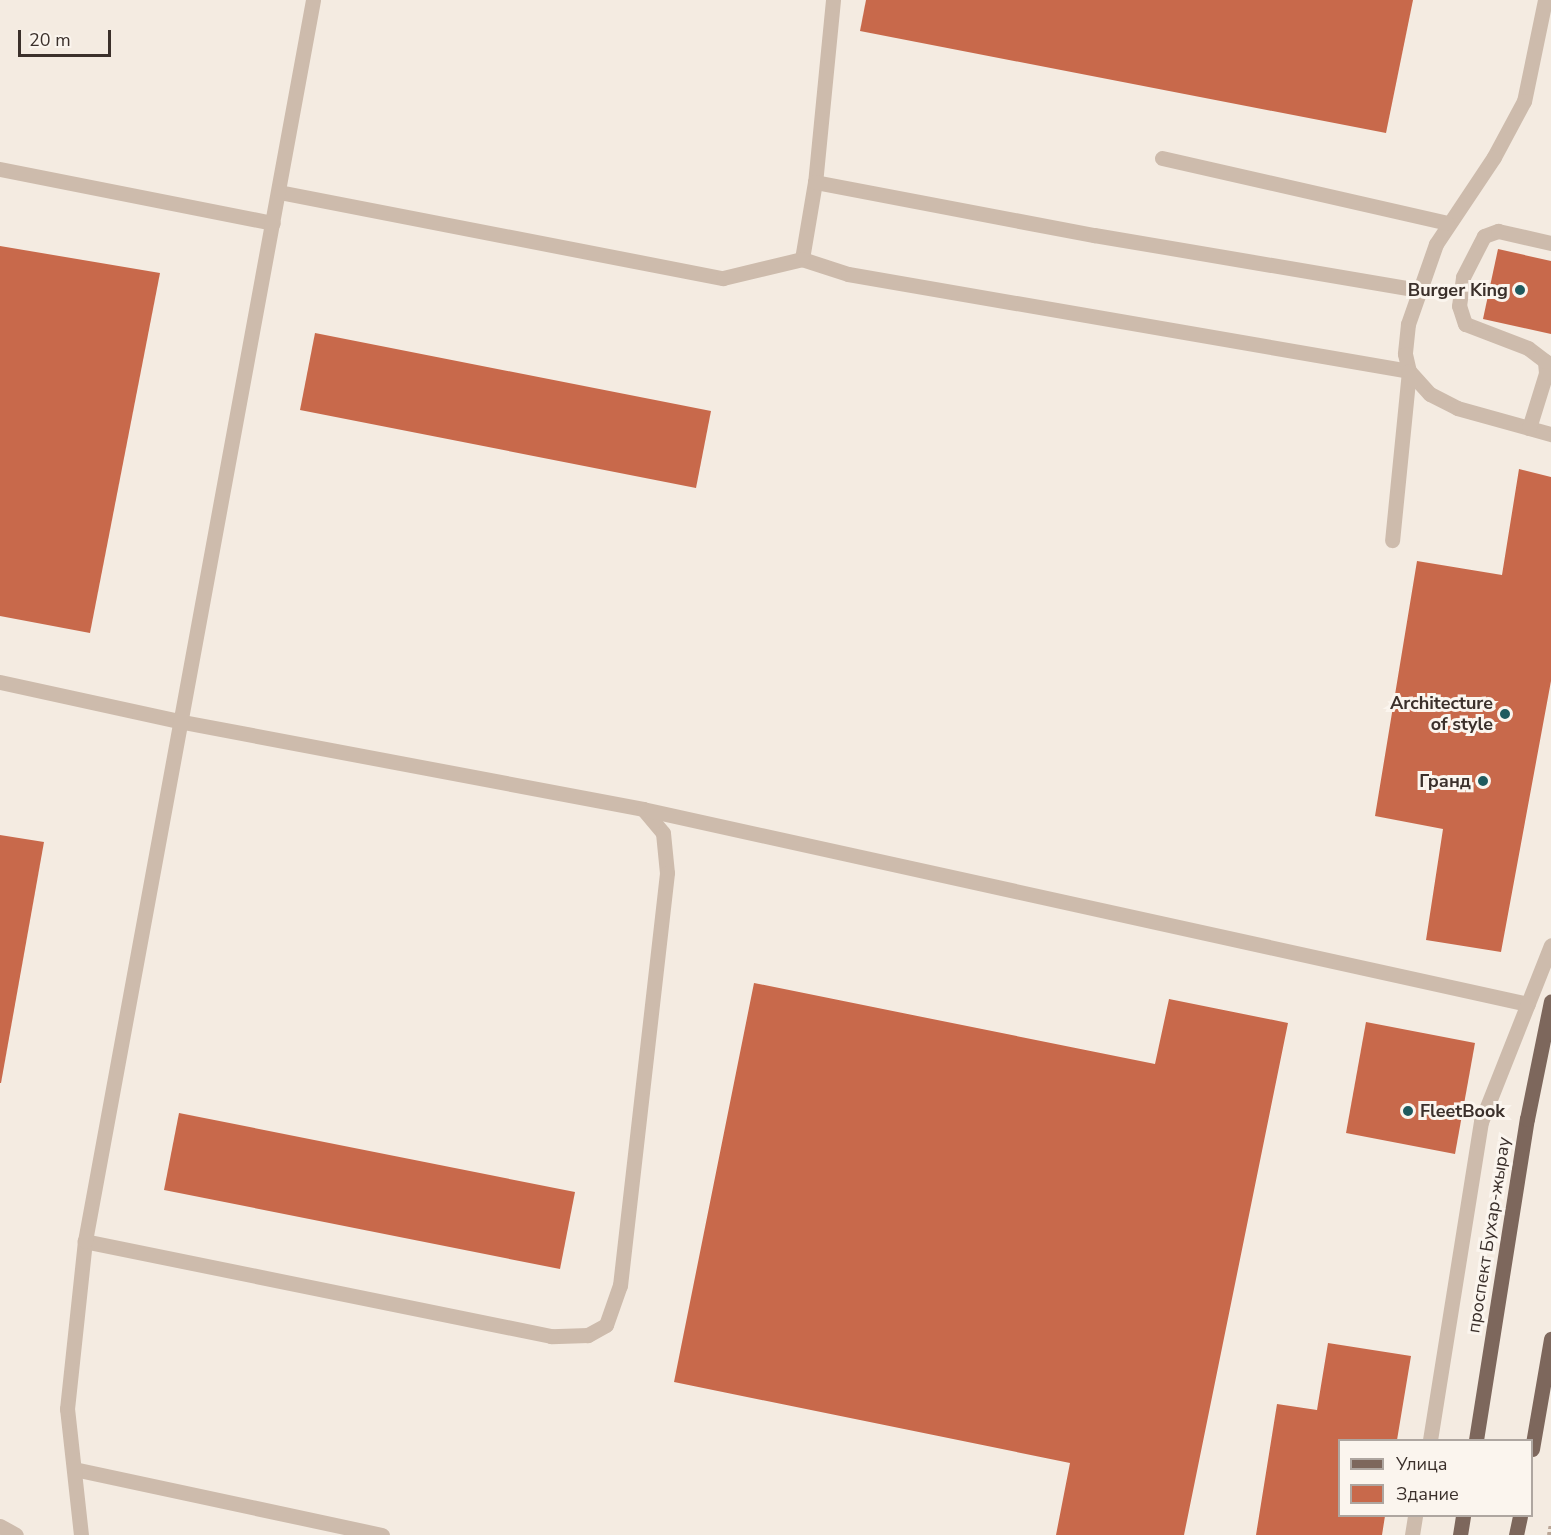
<!DOCTYPE html>
<html>
<head>
<meta charset="utf-8">
<style>
  body { margin:0 }
  #map { position:relative; width:1551px; height:1535px; overflow:hidden; background:#f4ebe1; font-family:"Nunito Sans",sans-serif }
  div>[style] { position:absolute }
  .building>* { inset:0; background:#c8694b }
  .path>* { height:4px; margin-top:-2px; transform-origin:0; background:repeating-linear-gradient(90deg,#b9a596 0 3px,transparent 0 6px) }
  .minor>* { height:15px; margin:-7.5px; padding:0 7.5px; transform-origin:7.5px; border-radius:7.5px; background:#cdbbac }
  .major>* { height:15px; margin:-7.5px; padding:0 7.5px; transform-origin:7.5px; border-radius:7.5px; background:#7d675c }
  .dots>* { width:16px; height:16px; translate:-50% -50%; box-sizing:border-box; border:3px solid #fbf5ee; border-radius:50% }
  span { translate:-50% -50%; white-space:nowrap; text-align:center; line-height:1.15; -webkit-text-stroke:6px #fbf5ee; paint-order:stroke }
  .poi-label { font-size:18px; color:#3b302b; font-weight:700 }
  .right { translate:-100% -50%; text-align:right }
  .left { translate:0 -50%; text-align:left }
  .street-label { font-size:18px; color:#3b302b }
  .legend { position:absolute; left:1338px; top:1439px; width:195px; height:78px; box-sizing:border-box; background:#fbf5ee; border:2px solid #aea6a0; margin:0; padding:8px 10px; list-style:none; font-size:18px; color:#3b302b }
  .legend li { display:flex; align-items:center; gap:12px; height:30px }
  .legend b { width:30px; border:2px solid #aea6a0 }
  .scale { position:absolute; left:18px; top:30px; width:93px; height:27px; box-sizing:border-box; border:3px solid #3b302b; border-top:0; padding-left:8px; font-size:18px; line-height:21px; white-space:nowrap; color:#3b302b; -webkit-text-stroke:4px #fbf5ee; paint-order:stroke }
</style>
</head>
<body>
<div id="map">
  <div class="building">
    <i style="clip-path:polygon(866px 0,1413px 0,1386px 133px,860px 31px)"></i>
    <i style="clip-path:polygon(0 246px,160px 273px,90px 633px,0 616px)"></i>
    <i style="clip-path:polygon(1498px 249px,1551px 261px,1551px 334px,1483px 319px)"></i>
    <i style="clip-path:polygon(315px 333px,711px 411px,696px 488px,300px 410px)"></i>
    <i style="clip-path:polygon(1519px 469px,1551px 477px,1551px 681px,1501px 952px,1426px 940px,1443px 829px,1375px 816px,1417px 561px,1502px 575px)"></i>
    <i style="clip-path:polygon(0 835px,44px 842px,1px 1083px,0 1083px)"></i>
    <i style="clip-path:polygon(754px 983px,1155px 1064px,1169px 999px,1288px 1023px,1184px 1535px,1056px 1535px,1070px 1463px,674px 1382px)"></i>
    <i style="clip-path:polygon(1366px 1022px,1475px 1043px,1455px 1154px,1346px 1133px)"></i>
    <i style="clip-path:polygon(179px 1113px,575px 1192px,560px 1269px,164px 1190px)"></i>
    <i style="clip-path:polygon(1328px 1343px,1411px 1356px,1397px 1440px,1340px 1440px,1340px 1516px,1385px 1516px,1382px 1535px,1256px 1535px,1277px 1404px,1317px 1410px)"></i>
  </div>
  <div class="path">
    <i style="left:1549px;top:1535px;width:11px;rotate:-80deg"></i>
  </div>
  <div class="minor">
    <i style="left:833px;top:0;width:183px;rotate:95.6deg"></i>
    <i style="left:815px;top:182px;width:78px;rotate:99.6deg"></i>
    <i style="left:802px;top:259px;width:48px;rotate:18.1deg"></i>
    <i style="left:848px;top:274px;width:569px;rotate:9.81deg"></i>
    <i style="left:1409px;top:371px;width:170px;rotate:95.7deg"></i>
    <i style="left:1545px;top:0;width:103px;rotate:101.7deg"></i>
    <i style="left:1524px;top:101px;width:64px;rotate:118.2deg"></i>
    <i style="left:1494px;top:157px;width:105px;rotate:123.7deg"></i>
    <i style="left:1436px;top:244px;width:85px;rotate:109.3deg"></i>
    <i style="left:1408px;top:324px;width:30px;rotate:96deg"></i>
    <i style="left:1405px;top:354px;width:17px;rotate:77deg"></i>
    <i style="left:1409px;top:371px;width:31px;rotate:48deg"></i>
    <i style="left:1430px;top:394px;width:30px;rotate:27deg"></i>
    <i style="left:1457px;top:408px;width:98px;rotate:15.5deg"></i>
    <i style="left:1162px;top:158px;width:292px;rotate:12.8deg"></i>
    <i style="left:0;top:169px;width:278px;rotate:11.2deg"></i>
    <i style="left:815px;top:182px;width:284px;rotate:10.8deg"></i>
    <i style="left:1094px;top:235px;width:330px;rotate:9.6deg"></i>
    <i style="left:279px;top:192px;width:452px;rotate:11deg"></i>
    <i style="left:723px;top:278px;width:81px;rotate:-13.5deg"></i>
    <i style="left:1529px;top:428px;width:58px;rotate:-72.8deg"></i>
    <i style="left:1546px;top:373px;width:12px;rotate:-95deg"></i>
    <i style="left:1545px;top:361px;width:21px;rotate:-143deg"></i>
    <i style="left:1528px;top:348px;width:67px;rotate:-159.1deg"></i>
    <i style="left:1465px;top:324px;width:19px;rotate:-108deg"></i>
    <i style="left:1459px;top:306px;width:29px;rotate:-82deg"></i>
    <i style="left:1463px;top:277px;width:46px;rotate:-62.9deg"></i>
    <i style="left:1484px;top:236px;width:15px;rotate:-20deg"></i>
    <i style="left:1498px;top:231px;width:54px;rotate:12.8deg"></i>
    <i style="left:0;top:682px;width:187px;rotate:12.3deg"></i>
    <i style="left:183px;top:722px;width:468px;rotate:10.7deg"></i>
    <i style="left:643px;top:809px;width:31px;rotate:50deg"></i>
    <i style="left:663px;top:833px;width:40px;rotate:84.3deg"></i>
    <i style="left:667px;top:873px;width:415px;rotate:96.5deg"></i>
    <i style="left:620px;top:1285px;width:42px;rotate:109.3deg"></i>
    <i style="left:606px;top:1325px;width:21px;rotate:151deg"></i>
    <i style="left:588px;top:1335px;width:37px;rotate:178deg"></i>
    <i style="left:551px;top:1336px;width:476px;rotate:-168.5deg"></i>
    <i style="left:643px;top:809px;width:906px;rotate:12.43deg"></i>
    <i style="left:1430px;top:1440px;width:322px;rotate:-80.9deg"></i>
    <i style="left:1481px;top:1122px;width:190px;rotate:-68.4deg"></i>
    <i style="left:74px;top:1469px;width:315px;rotate:12.1deg"></i>
    <i style="left:0;top:1526px;width:18px;rotate:29deg"></i>
    <i style="left:81px;top:1535px;width:127px;rotate:-96.3deg"></i>
    <i style="left:67px;top:1409px;width:169px;rotate:-83.9deg"></i>
    <i style="left:85px;top:1241px;width:1262px;rotate:-79.59deg"></i>
    <i style="left:1412px;top:1535px;width:19px;rotate:-81deg"></i>
  </div>
  <div class="major">
    <i style="left:1476px;top:1440px;width:325px;rotate:-81deg"></i>
    <i style="left:1527px;top:1119px;width:120px;rotate:-78.5deg"></i>
    <i style="left:1532px;top:1449px;width:112px;rotate:-80.2deg"></i>
    <i style="left:1460px;top:1535px;width:19px;rotate:-81deg"></i>
    <i style="left:1516px;top:1535px;width:19px;rotate:-78deg"></i>
  </div>
  <div class="dots">
    <i style="left:1520px;top:290px;background:#1f5a5e"></i>
    <i style="left:1505px;top:714px;background:#1f5a5e"></i>
    <i style="left:1483px;top:781px;background:#1f5a5e"></i>
    <i style="left:1408px;top:1111px;background:#1f5a5e"></i>
  </div>
  <div class="poi-label">
    <span class="right" style="left:1508px;top:290px">Burger King</span>
    <span class="right" style="left:1493px;top:714px">Architecture<br>of style</span>
    <span class="right" style="left:1471px;top:781px">Гранд</span>
    <span class="left" style="left:1420px;top:1111px">FleetBook</span>
  </div>
  <div class="street-label">
    <span style="left:1489px;top:1235px;rotate:-81deg">проспект Бухар-жырау</span>
  </div>
  <ul class="legend">
  <li><b style="height:8px;background:#7d675c"></b>Улица</li>
  <li><b style="height:16px;background:#c8694b"></b>Здание</li>
  </ul>
  <div class="scale">20 m</div>
</div>
</body>
</html>
